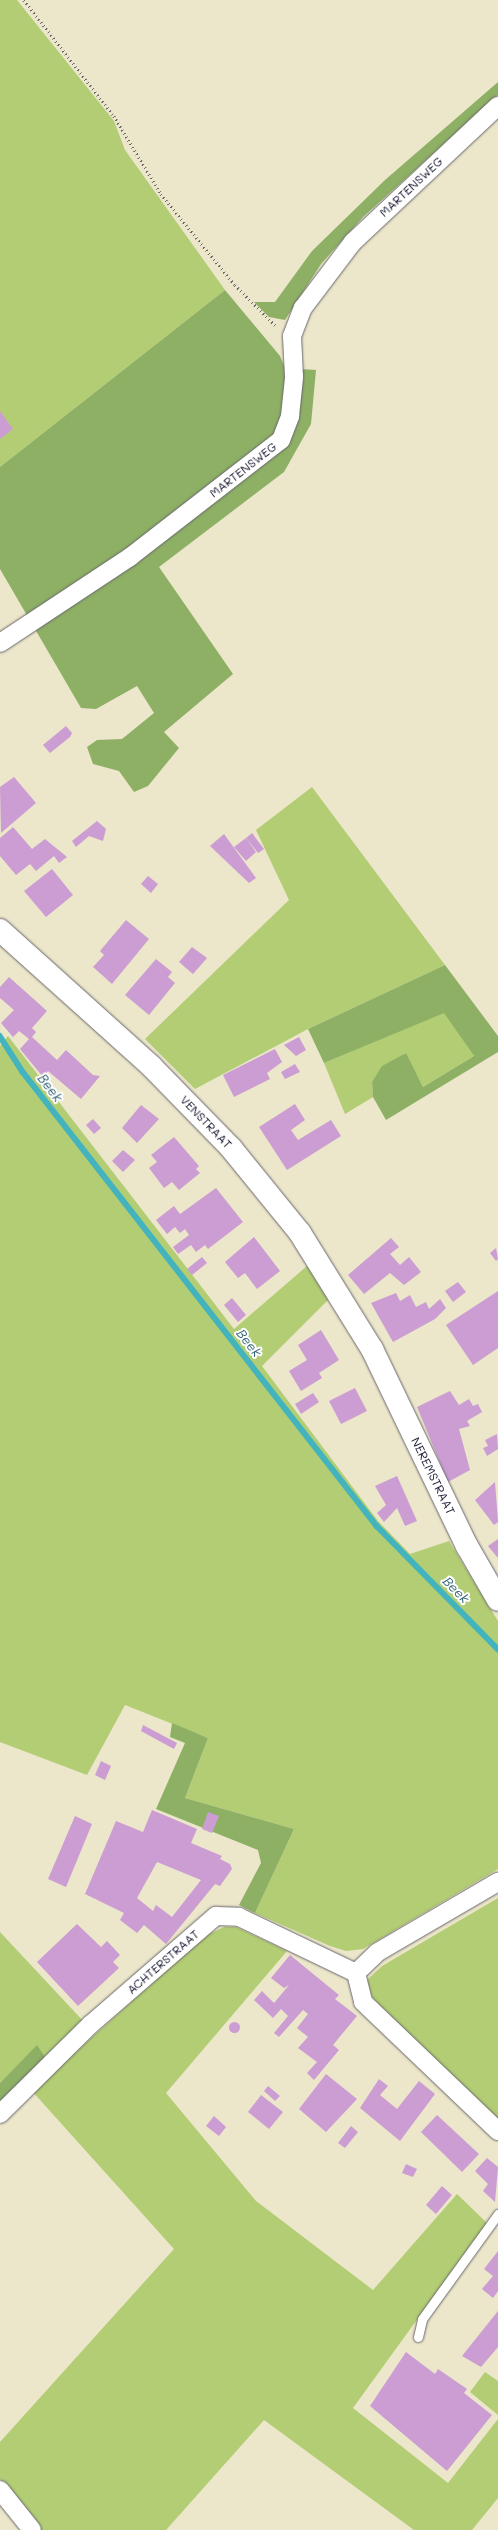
<!DOCTYPE html>
<html>
<head>
<meta charset="utf-8">
<style>
  body { margin:0 }
  #map { position:relative; width:498px; height:2530px; overflow:hidden; background:#ece6ca; font-family:Mali,sans-serif }
  div>[style] { position:absolute }
  .green>* { inset:0; background:#b2cd73 }
  .forest>* { inset:0; background:#8db065 }
  .stream>* { height:5.5px; margin:-2.75px; padding:0 2.75px; transform-origin:2.75px; border-radius:2.75px; background:#43b3bd }
  .building>* { inset:0; background:#cb9dd3 }
  .round { border-radius:50% }
  .path>* { height:2.5px; margin-top:-1.25px; transform-origin:0; background:repeating-linear-gradient(90deg,#69676d 0 1px,transparent 0 4px) }
  .roads { filter:drop-shadow(0 0 1px #69676d) drop-shadow(0 0 1px #69676d) }
  .service>* { height:9px; margin:-4.5px; padding:0 4.5px; transform-origin:4.5px; border-radius:4.5px; background:#fff }
  .minor>* { height:18px; margin:-9px; padding:0 9px; transform-origin:9px; border-radius:9px; background:#fff }
  .tertiary>* { height:22px; margin:-11px; padding:0 11px; transform-origin:11px; border-radius:11px; background:#fff }
  span { translate:-50% -50%; white-space:nowrap; text-align:center; line-height:1.15; -webkit-text-stroke:4px #fff; paint-order:stroke }
  .street-label { font-size:12px; color:#22223b }
  .water-label { font-size:13px; color:#316376; font-style:italic }
</style>
</head>
<body>
<div id="map">
  <div class="green">
    <i style="clip-path:polygon(0 0,17px 0,114px 121px,125px 150px,225px 290px,0 467px)"></i>
    <i style="clip-path:polygon(312px 787px,445px 965px,308px 1029px,195px 1089px,145px 1039px,289px 900px,256px 830px)"></i>
    <i style="clip-path:polygon(444px 1012px,474px 1056px,423px 1087px,405px 1053px,372px 1082px,373px 1097px,345px 1114px,324px 1063px)"></i>
    <i style="clip-path:polygon(8px 1036px,234px 1329px,307px 1266px,329px 1299px,262px 1366px,378px 1521px,410px 1554px,449px 1541px,498px 1621px,498px 1869px,363px 1949px,346px 1951px,330px 1946px,255px 1913px,294px 1829px,185px 1798px,208px 1738px,125px 1705px,87px 1775px,0 1742px,0 1046px)"></i>
    <i style="clip-path:polygon(498px 1898px,498px 2123px,383px 2009px,372px 1997px,367px 1980px,382px 1966px)"></i>
    <i style="clip-path:polygon(224px 1927px,236px 1927px,287px 1951px,166px 2093px,256px 2201px,373px 2290px,457px 2194px,487px 2223px,353px 2408px,448px 2483px,498px 2419px,498px 2498px,472px 2530px,414px 2530px,264px 2420px,166px 2530px,41px 2530px,0 2479px,0 2442px,174px 2249px,32px 2091px,205px 1936px)"></i>
    <i style="clip-path:polygon(0 1932px,85px 2023px,47px 2060px,37px 2046px,0 2083px)"></i>
    <i style="clip-path:polygon(485px 2372px,498px 2381px,498px 2415px,470px 2392px)"></i>
  </div>
  <div class="forest">
    <i style="clip-path:polygon(498px 82px,498px 95px,363px 217px,321px 264px,285px 320px,269px 317px,254px 302px,275px 302px,312px 251px,385px 180px)"></i>
    <i style="clip-path:polygon(225px 290px,280px 356px,285px 368px,316px 370px,311px 424px,284px 472px,159px 567px,233px 674px,164px 732px,179px 748px,148px 786px,134px 792px,119px 771px,93px 764px,87px 747px,97px 740px,122px 739px,154px 713px,137px 686px,96px 709px,81px 708px,0 569px,0 467px)"></i>
    <i style="clip-path:polygon(445px 965px,498px 1036px,498px 1052px,386px 1120px,373px 1097px,372px 1082px,382px 1066px,406px 1053px,423px 1087px,474px 1056px,444px 1013px,324px 1063px,308px 1029px)"></i>
    <i style="clip-path:polygon(172px 1723px,208px 1738px,185px 1798px,294px 1829px,255px 1913px,239px 1905px,261px 1863px,258px 1850px,156px 1809px,185px 1743px,170px 1737px)"></i>
    <i style="clip-path:polygon(37px 2045px,47px 2060px,0 2106px,0 2083px)"></i>
  </div>
  <div class="stream">
    <i style="left:0;top:1036px;width:43px;rotate:57.4deg"></i>
    <i style="left:23px;top:1072px;width:576px;rotate:52.06deg"></i>
    <i style="left:377px;top:1526px;width:173px;rotate:45.5deg"></i>
  </div>
  <div class="building">
    <i style="clip-path:polygon(0 411px,13px 429px,0 439px)"></i>
    <i style="clip-path:polygon(66px 726px,72px 733px,70px 737px,50px 753px,43px 745px)"></i>
    <i style="clip-path:polygon(14px 777px,36px 803px,1px 833px,0 787px)"></i>
    <i style="clip-path:polygon(97px 821px,106px 829px,103px 841px,89px 836px,76px 847px,72px 841px)"></i>
    <i style="clip-path:polygon(13px 827px,32px 849px,45px 839px,67px 857px,59px 863px,54px 856px,36px 871px,30px 864px,16px 875px,0 856px,0 838px)"></i>
    <i style="clip-path:polygon(252px 833px,264px 849px,258px 853px,246px 838px)"></i>
    <i style="clip-path:polygon(224px 834px,256px 878px,249px 883px,210px 846px)"></i>
    <i style="clip-path:polygon(246px 838px,256px 852px,246px 861px,234px 847px)"></i>
    <i style="clip-path:polygon(52px 869px,73px 895px,46px 917px,24px 891px)"></i>
    <i style="clip-path:polygon(148px 876px,158px 884px,151px 893px,141px 884px)"></i>
    <i style="clip-path:polygon(126px 920px,149px 939px,112px 984px,93px 967px,104px 955px,100px 951px)"></i>
    <i style="clip-path:polygon(192px 947px,207px 958px,193px 974px,179px 962px)"></i>
    <i style="clip-path:polygon(156px 959px,172px 972px,168px 977px,175px 983px,149px 1015px,125px 995px)"></i>
    <i style="clip-path:polygon(9px 977px,47px 1011px,32px 1028px,36px 1032px,32px 1037px,57px 1060px,66px 1050px,93px 1075px,100px 1076px,81px 1099px,48px 1071px,43px 1077px,20px 1049px,29px 1039px,19px 1031px,13px 1037px,1px 1023px,14px 1010px,0 998px,0 987px)"></i>
    <i style="clip-path:polygon(299px 1037px,306px 1050px,296px 1056px,284px 1045px)"></i>
    <i style="clip-path:polygon(275px 1049px,282px 1062px,267px 1073px,270px 1079px,234px 1097px,223px 1075px)"></i>
    <i style="clip-path:polygon(295px 1064px,300px 1072px,285px 1079px,281px 1072px)"></i>
    <i style="clip-path:polygon(295px 1104px,305px 1120px,291px 1130px,298px 1140px,331px 1120px,341px 1136px,287px 1170px,259px 1127px)"></i>
    <i style="clip-path:polygon(141px 1105px,159px 1119px,137px 1143px,122px 1128px)"></i>
    <i style="clip-path:polygon(93px 1119px,101px 1128px,94px 1134px,86px 1125px)"></i>
    <i style="clip-path:polygon(174px 1137px,199px 1166px,196px 1169px,200px 1173px,179px 1190px,172px 1182px,164px 1188px,149px 1168px,157px 1162px,151px 1155px)"></i>
    <i style="clip-path:polygon(123px 1150px,135px 1160px,123px 1172px,112px 1161px)"></i>
    <i style="clip-path:polygon(216px 1188px,243px 1222px,208px 1249px,205px 1245px,196px 1252px,191px 1245px,178px 1254px,173px 1247px,189px 1235px,185px 1229px,180px 1233px,175px 1227px,167px 1234px,156px 1220px,174px 1206px,180px 1214px)"></i>
    <i style="clip-path:polygon(254px 1237px,280px 1271px,257px 1289px,245px 1273px,238px 1278px,225px 1262px)"></i>
    <i style="clip-path:polygon(391px 1238px,399px 1247px,390px 1254px,400px 1265px,409px 1257px,421px 1272px,404px 1285px,390px 1273px,364px 1294px,348px 1275px)"></i>
    <i style="clip-path:polygon(496px 1248px,498px 1259px,496px 1261px,490px 1253px)"></i>
    <i style="clip-path:polygon(202px 1257px,207px 1263px,192px 1275px,187px 1269px)"></i>
    <i style="clip-path:polygon(458px 1282px,466px 1292px,453px 1302px,445px 1291px)"></i>
    <i style="clip-path:polygon(498px 1291px,498px 1348px,473px 1365px,446px 1325px)"></i>
    <i style="clip-path:polygon(396px 1293px,400px 1301px,410px 1295px,416px 1307px,426px 1302px,429px 1309px,440px 1299px,446px 1308px,435px 1319px,393px 1342px,371px 1303px)"></i>
    <i style="clip-path:polygon(232px 1298px,246px 1315px,238px 1322px,224px 1305px)"></i>
    <i style="clip-path:polygon(321px 1330px,339px 1360px,319px 1373px,322px 1378px,301px 1391px,289px 1371px,307px 1360px,298px 1345px)"></i>
    <i style="clip-path:polygon(355px 1388px,367px 1411px,341px 1424px,329px 1401px)"></i>
    <i style="clip-path:polygon(450px 1391px,459px 1405px,469px 1399px,473px 1406px,478px 1404px,482px 1412px,467px 1421px,470px 1426px,459px 1429px,470px 1470px,448px 1482px,417px 1407px)"></i>
    <i style="clip-path:polygon(313px 1393px,319px 1402px,301px 1414px,295px 1404px)"></i>
    <i style="clip-path:polygon(497px 1434px,498px 1449px,487px 1456px,483px 1448px,488px 1446px,485px 1440px)"></i>
    <i style="clip-path:polygon(397px 1476px,417px 1521px,405px 1526px,397px 1508px,384px 1522px,377px 1513px,386px 1505px,375px 1486px)"></i>
    <i style="clip-path:polygon(495px 1482px,498px 1522px,494px 1525px,475px 1500px)"></i>
    <i style="clip-path:polygon(498px 1539px,498px 1558px,488px 1546px)"></i>
    <i style="clip-path:polygon(143px 1725px,177px 1743px,174px 1749px,141px 1731px)"></i>
    <i style="clip-path:polygon(101px 1761px,111px 1766px,105px 1780px,95px 1775px)"></i>
    <i style="clip-path:polygon(evenodd,152px 1810px,197px 1829px,191px 1843px,222px 1856px,220px 1859px,230px 1864px,232px 1869px,220px 1886px,215px 1884px,166px 1944px,144px 1925px,137px 1933px,120px 1920px,124px 1913px,85px 1894px,116px 1821px,143px 1832px,152px 1810px,157px 1862px,201px 1880px,172px 1917px,156px 1905px,153px 1911px,137px 1898px,157px 1862px)"></i>
    <i style="clip-path:polygon(208px 1812px,219px 1816px,212px 1833px,202px 1829px)"></i>
    <i style="clip-path:polygon(75px 1816px,92px 1824px,66px 1887px,48px 1879px)"></i>
    <i style="clip-path:polygon(77px 1924px,101px 1947px,107px 1941px,120px 1955px,113px 1962px,119px 1968px,78px 2006px,37px 1962px)"></i>
    <i style="clip-path:polygon(290px 1955px,339px 1995px,335px 1999px,357px 2016px,333px 2045px,339px 2050px,314px 2080px,307px 2073px,317px 2062px,298px 2048px,308px 2037px,297px 2028px,308px 2014px,303px 2010px,279px 2037px,274px 2033px,288px 2016px,281px 2009px,273px 2018px,254px 2000px,262px 1991px,274px 2003px,289px 1985px,284px 1988px,271px 1978px)"></i>
    <i class="round" style="left:228.5px;top:2021.5px;width:11px;height:11px"></i>
    <i style="clip-path:polygon(326px 2074px,357px 2099px,326px 2132px,299px 2109px)"></i>
    <i style="clip-path:polygon(379px 2079px,388px 2086px,380px 2095px,397px 2109px,419px 2081px,435px 2094px,400px 2141px,360px 2108px)"></i>
    <i style="clip-path:polygon(268px 2086px,280px 2096px,275px 2101px,264px 2091px)"></i>
    <i style="clip-path:polygon(261px 2095px,283px 2112px,269px 2129px,248px 2112px)"></i>
    <i style="clip-path:polygon(437px 2115px,479px 2154px,462px 2172px,421px 2132px)"></i>
    <i style="clip-path:polygon(214px 2116px,226px 2127px,219px 2136px,206px 2126px)"></i>
    <i style="clip-path:polygon(351px 2126px,358px 2132px,345px 2148px,338px 2143px)"></i>
    <i style="clip-path:polygon(487px 2158px,498px 2167px,495px 2202px,483px 2191px,488px 2184px,475px 2171px)"></i>
    <i style="clip-path:polygon(406px 2164px,417px 2169px,413px 2177px,402px 2173px)"></i>
    <i style="clip-path:polygon(442px 2186px,452px 2195px,436px 2214px,426px 2205px)"></i>
    <i style="clip-path:polygon(498px 2251px,498px 2291px,493px 2298px,482px 2289px,493px 2276px,484px 2269px)"></i>
    <i style="clip-path:polygon(498px 2311px,498px 2347px,481px 2367px,462px 2356px)"></i>
    <i style="clip-path:polygon(406px 2352px,435px 2374px,438px 2369px,467px 2389px,464px 2393px,492px 2415px,447px 2471px,370px 2406px)"></i>
  </div>
  <div class="path">
    <i style="left:24px;top:0;width:147px;rotate:52.2deg"></i>
    <i style="left:114px;top:116px;width:91px;rotate:58.9deg"></i>
    <i style="left:161px;top:194px;width:117px;rotate:50.9deg"></i>
    <i style="left:235px;top:285px;width:58px;rotate:45deg"></i>
  </div>
  <div class="roads">
    <div class="service">
      <i style="left:418px;top:2337px;width:18px;rotate:-77deg"></i>
      <i style="left:422px;top:2319px;width:130px;rotate:-54.1deg"></i>
    </div>
    <div class="minor">
      <i style="left:0;top:643px;width:156px;rotate:-33.5deg"></i>
      <i style="left:130px;top:557px;width:191px;rotate:-37.8deg"></i>
      <i style="left:281px;top:440px;width:26px;rotate:-69deg"></i>
      <i style="left:290px;top:416px;width:39px;rotate:-84deg"></i>
      <i style="left:294px;top:377px;width:41px;rotate:-92.8deg"></i>
      <i style="left:292px;top:336px;width:30px;rotate:-69deg"></i>
      <i style="left:303px;top:308px;width:83px;rotate:-52.9deg"></i>
      <i style="left:353px;top:242px;width:199px;rotate:-43.2deg"></i>
      <i style="left:356px;top:1973px;width:30px;rotate:76deg"></i>
      <i style="left:363px;top:2002px;width:187px;rotate:43.7deg"></i>
      <i style="left:356px;top:1973px;width:30px;rotate:-44deg"></i>
      <i style="left:378px;top:1952px;width:139px;rotate:-30.3deg"></i>
      <i style="left:0;top:2114px;width:127px;rotate:-44.7deg"></i>
      <i style="left:90px;top:2025px;width:167px;rotate:-40.9deg"></i>
      <i style="left:216px;top:1916px;width:23px;rotate:2deg"></i>
      <i style="left:239px;top:1917px;width:130px;rotate:25.6deg"></i>
      <i style="left:0;top:2490px;width:51px;rotate:51.3deg"></i>
    </div>
    <div class="tertiary">
      <i style="left:0;top:930px;width:203px;rotate:42deg"></i>
      <i style="left:151px;top:1066px;width:115px;rotate:45.7deg"></i>
      <i style="left:231px;top:1148px;width:109px;rotate:50.9deg"></i>
      <i style="left:300px;top:1233px;width:137px;rotate:58.2deg"></i>
      <i style="left:372px;top:1349px;width:219px;rotate:64.3deg"></i>
      <i style="left:467px;top:1546px;width:62px;rotate:60.1deg"></i>
    </div>
  </div>
  <div class="street-label">
    <span style="left:411px;top:187px;rotate:-43deg">MARTENSWEG</span>
    <span style="left:243px;top:470px;rotate:-38deg">MARTENSWEG</span>
    <span style="left:206px;top:1122px;rotate:46deg">VENSTRAAT</span>
    <span style="left:433px;top:1476px;rotate:64deg">NEREMSTRAAT</span>
    <span style="left:163px;top:1962px;rotate:-41deg">ACHTERSTRAAT</span>
  </div>
  <div class="water-label">
    <span style="left:50px;top:1088px;rotate:52deg">Beek</span>
    <span style="left:249px;top:1343px;rotate:52deg">Beek</span>
    <span style="left:456px;top:1590px;rotate:46deg">Beek</span>
  </div>
</div>
</body>
</html>
